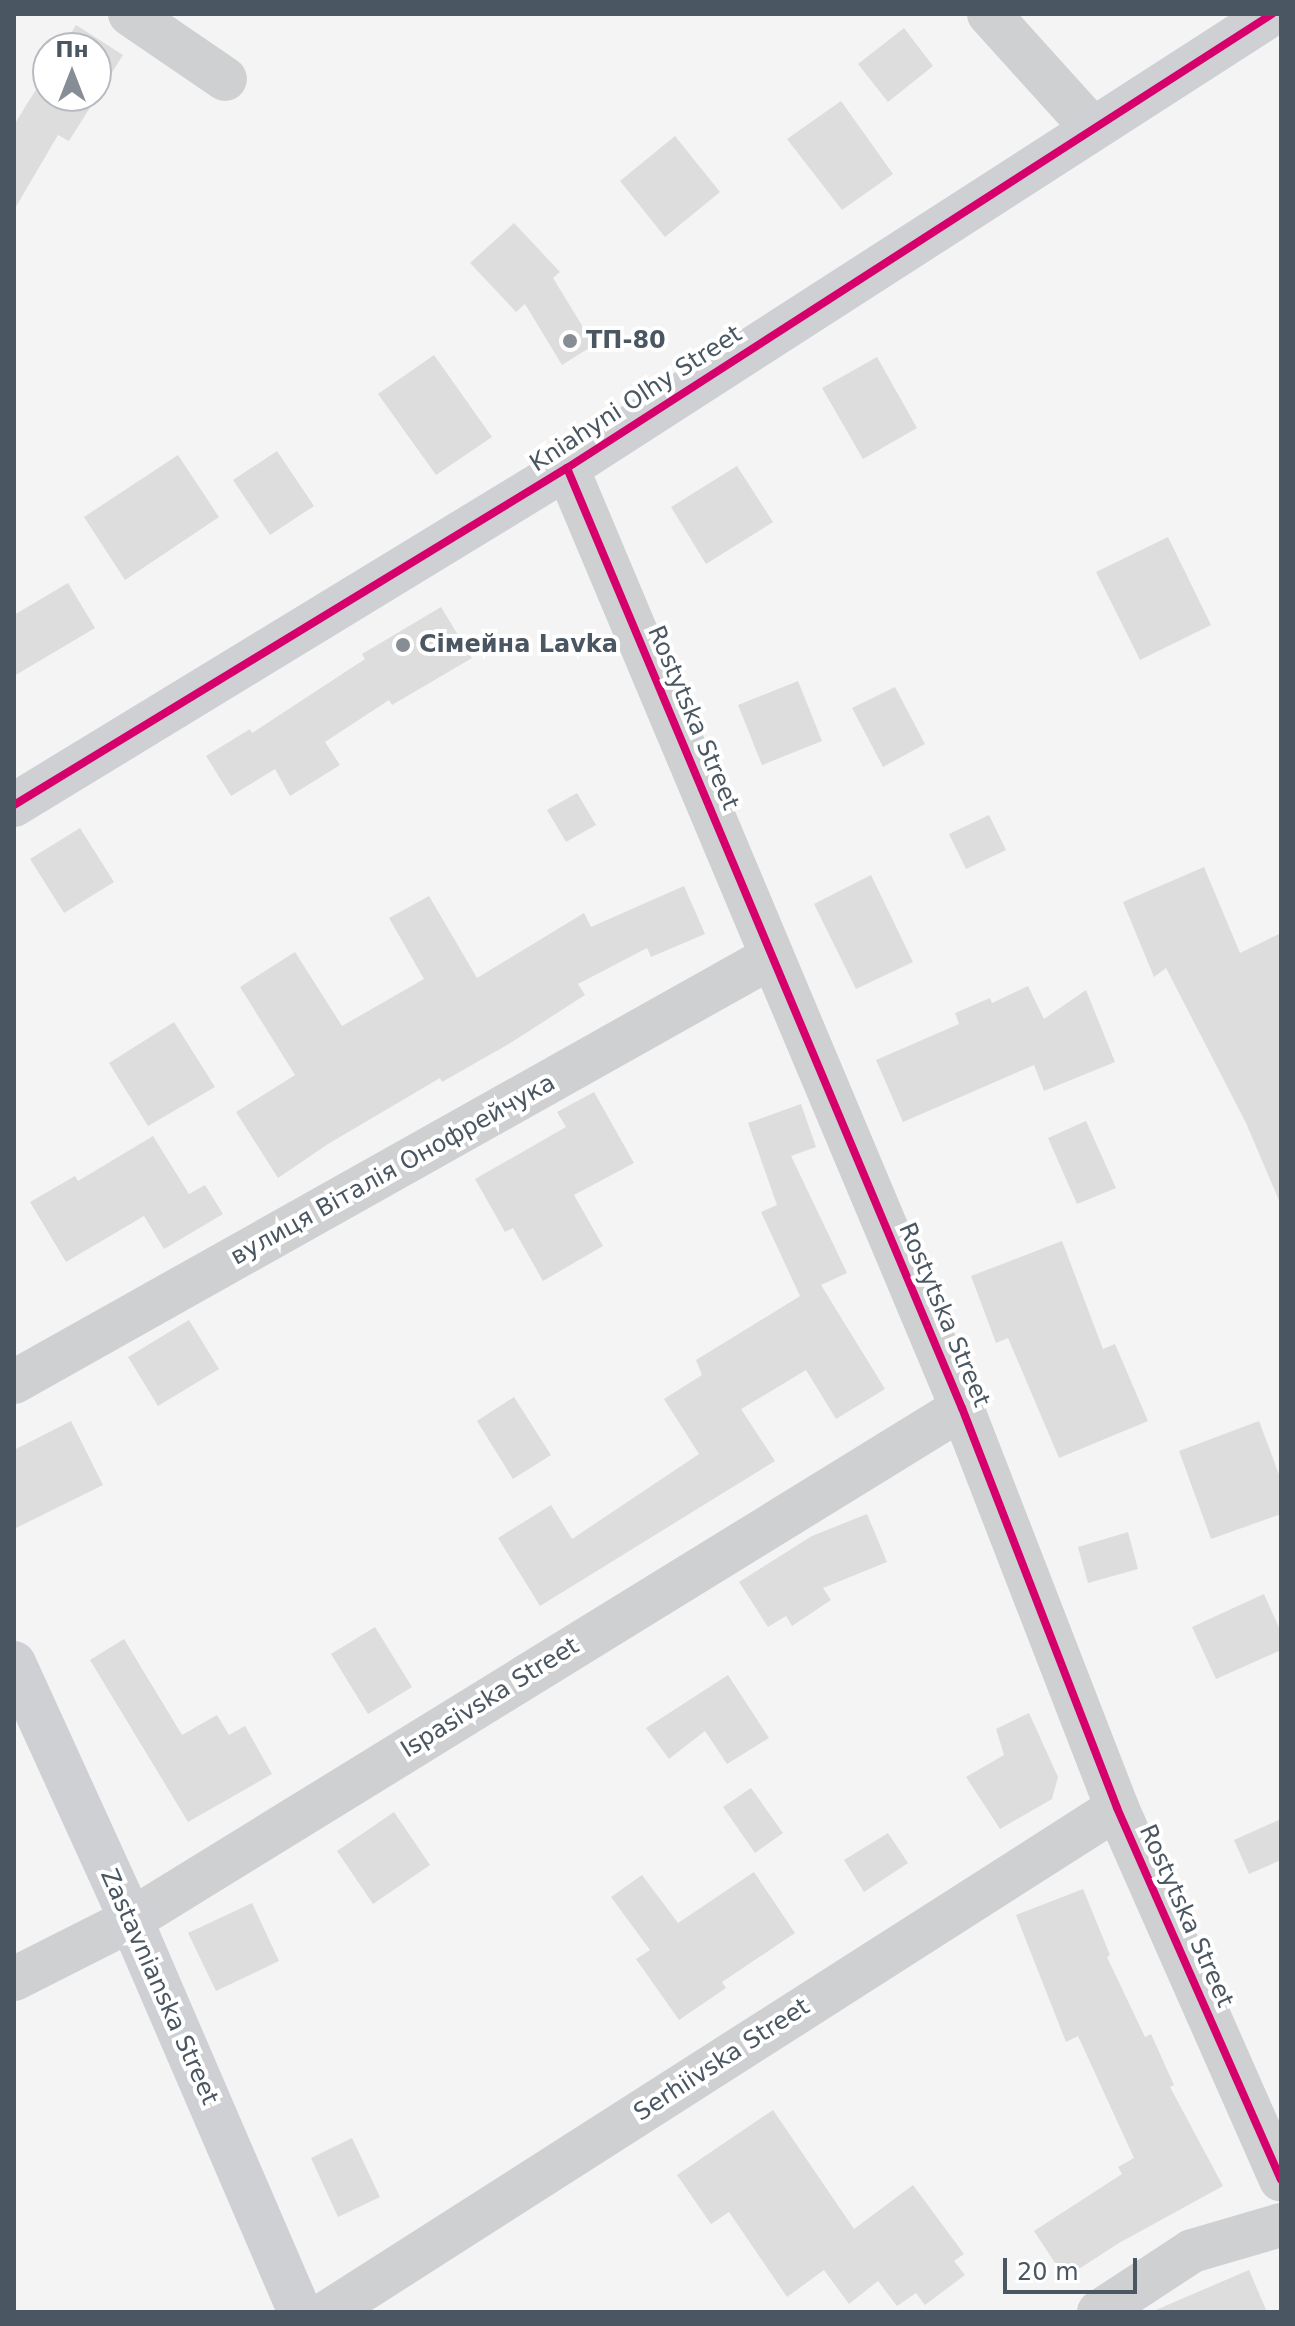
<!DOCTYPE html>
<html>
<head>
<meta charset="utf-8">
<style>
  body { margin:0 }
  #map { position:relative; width:1295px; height:2326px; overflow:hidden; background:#f4f4f4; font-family:"DejaVu Sans",sans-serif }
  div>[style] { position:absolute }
  .building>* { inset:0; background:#ddddde }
  .street>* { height:44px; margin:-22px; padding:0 22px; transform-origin:22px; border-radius:22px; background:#ced0d2 }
  .secondary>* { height:44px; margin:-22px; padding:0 22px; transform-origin:22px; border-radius:22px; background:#ced0d4 }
  .cycleway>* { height:8px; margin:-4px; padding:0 4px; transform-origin:4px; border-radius:4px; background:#d6006c }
  .dots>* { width:22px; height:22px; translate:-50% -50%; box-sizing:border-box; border:4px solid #fff; border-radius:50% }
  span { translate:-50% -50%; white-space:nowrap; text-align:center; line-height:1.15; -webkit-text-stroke:8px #fff; paint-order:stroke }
  .poi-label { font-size:24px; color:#4a5661; font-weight:700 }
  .left { translate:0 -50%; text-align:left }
  .street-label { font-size:24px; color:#4a5661 }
  .frame { position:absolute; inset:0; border:16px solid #4a5661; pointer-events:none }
  .north { position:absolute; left:32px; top:32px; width:80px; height:80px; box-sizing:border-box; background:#fff; border:2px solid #b7bbc0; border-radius:50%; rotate:0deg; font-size:22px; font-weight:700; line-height:32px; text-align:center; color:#4a5661 }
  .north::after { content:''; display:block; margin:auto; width:28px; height:36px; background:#868d94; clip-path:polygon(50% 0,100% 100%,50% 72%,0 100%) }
  .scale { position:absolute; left:1003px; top:2258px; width:134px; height:36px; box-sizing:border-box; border:4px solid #4a5661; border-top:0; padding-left:10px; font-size:24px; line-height:28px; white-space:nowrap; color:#4a5661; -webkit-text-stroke:6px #fff; paint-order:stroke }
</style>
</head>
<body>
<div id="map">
  <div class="building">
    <i style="clip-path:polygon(76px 25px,123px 55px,69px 141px,58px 135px,14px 210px,14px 125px,48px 70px,48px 96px,96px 96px,96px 48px,62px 48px)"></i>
    <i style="clip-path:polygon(904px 28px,933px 66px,888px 102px,858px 64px)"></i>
    <i style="clip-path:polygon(841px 101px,893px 174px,842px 210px,787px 139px)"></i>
    <i style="clip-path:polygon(675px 136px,720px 192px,665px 237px,620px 181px)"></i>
    <i style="clip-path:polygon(514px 223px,560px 272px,553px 278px,594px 345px,562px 365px,525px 304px,516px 312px,470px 263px)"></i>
    <i style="clip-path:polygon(434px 355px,492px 437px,436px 475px,378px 394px)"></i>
    <i style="clip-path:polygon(877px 357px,917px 428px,863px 459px,822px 388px)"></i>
    <i style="clip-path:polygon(277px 451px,314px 506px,270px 535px,233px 480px)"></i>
    <i style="clip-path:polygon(178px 455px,219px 517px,125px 580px,84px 517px)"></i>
    <i style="clip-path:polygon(737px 466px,773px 522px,706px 564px,671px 507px)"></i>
    <i style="clip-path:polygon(1168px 537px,1211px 625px,1140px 660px,1096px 572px)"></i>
    <i style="clip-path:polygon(68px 583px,95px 628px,14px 676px,14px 615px)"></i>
    <i style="clip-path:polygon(441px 607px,472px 658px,392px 705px,389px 700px,325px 742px,340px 765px,290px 796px,275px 769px,231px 796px,206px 756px,250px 729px,252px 733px,365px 659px,362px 654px)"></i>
    <i style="clip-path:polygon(798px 681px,822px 741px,762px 765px,738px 705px)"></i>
    <i style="clip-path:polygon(895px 687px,925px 744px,883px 767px,852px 708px)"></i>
    <i style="clip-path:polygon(577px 793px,596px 825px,566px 842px,547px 810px)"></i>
    <i style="clip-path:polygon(989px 815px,1006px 850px,966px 869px,949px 834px)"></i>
    <i style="clip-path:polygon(80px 828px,114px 882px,64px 913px,30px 859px)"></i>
    <i style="clip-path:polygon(1204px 867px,1240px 953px,1281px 933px,1281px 1205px,1246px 1123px,1166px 968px,1154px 977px,1123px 902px)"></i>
    <i style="clip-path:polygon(871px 875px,913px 962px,856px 989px,814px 904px)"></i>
    <i style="clip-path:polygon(684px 886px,705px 934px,651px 957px,647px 948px,578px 984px,585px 995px,512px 1042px,442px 1082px,440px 1078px,328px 1144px,278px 1178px,236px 1112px,295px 1075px,240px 987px,295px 952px,342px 1026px,424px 979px,389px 918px,429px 896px,477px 978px,584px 913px,591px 927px)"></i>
    <i style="clip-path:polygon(1028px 986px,1044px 1019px,1086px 990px,1115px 1062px,1044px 1091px,1034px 1065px,903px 1122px,876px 1060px,959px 1024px,955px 1013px,990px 998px,992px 1003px)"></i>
    <i style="clip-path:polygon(174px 1022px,215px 1087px,148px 1126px,109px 1063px)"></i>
    <i style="clip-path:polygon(594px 1092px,634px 1163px,574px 1195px,603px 1246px,543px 1281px,513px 1228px,505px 1232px,475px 1179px,566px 1127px,557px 1112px)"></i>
    <i style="clip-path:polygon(801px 1104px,816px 1147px,791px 1156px,847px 1273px,821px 1285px,885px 1389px,836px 1419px,806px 1370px,741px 1409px,775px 1461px,540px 1606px,498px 1538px,551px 1505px,572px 1539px,699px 1454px,664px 1399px,702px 1375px,696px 1360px,805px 1293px,800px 1296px,761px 1212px,777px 1205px,748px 1123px)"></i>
    <i style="clip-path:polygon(1086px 1121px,1116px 1188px,1077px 1204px,1048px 1138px)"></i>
    <i style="clip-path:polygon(153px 1136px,189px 1194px,205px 1185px,223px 1214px,164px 1249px,144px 1216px,66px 1262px,30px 1202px,75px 1176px,78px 1181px)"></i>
    <i style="clip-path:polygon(1062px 1241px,1103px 1349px,1115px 1344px,1148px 1421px,1059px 1458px,1008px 1338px,996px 1343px,971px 1276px)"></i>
    <i style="clip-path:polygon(189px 1320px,219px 1369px,158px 1406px,128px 1357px)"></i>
    <i style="clip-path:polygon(514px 1397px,551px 1455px,513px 1479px,477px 1421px)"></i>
    <i style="clip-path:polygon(71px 1421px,103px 1485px,14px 1529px,14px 1450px)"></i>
    <i style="clip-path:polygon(1259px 1421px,1281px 1480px,1281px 1514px,1211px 1539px,1179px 1451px)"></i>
    <i style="clip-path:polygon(867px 1514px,887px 1562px,823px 1588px,831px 1600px,792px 1626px,786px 1616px,768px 1627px,739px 1582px,812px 1536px)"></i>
    <i style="clip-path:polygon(1128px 1532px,1138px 1569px,1088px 1583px,1078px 1547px)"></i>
    <i style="clip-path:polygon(1264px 1594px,1281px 1632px,1281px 1650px,1216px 1679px,1192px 1627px)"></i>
    <i style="clip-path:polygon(375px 1627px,412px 1687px,368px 1714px,331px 1654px)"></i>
    <i style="clip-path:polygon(124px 1639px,182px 1735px,217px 1715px,229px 1735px,245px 1726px,272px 1774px,188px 1822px,90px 1660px)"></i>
    <i style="clip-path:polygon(728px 1675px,769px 1738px,727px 1764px,705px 1731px,669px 1759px,646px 1728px)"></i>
    <i style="clip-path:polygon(1029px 1713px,1058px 1777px,1052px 1799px,1000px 1829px,966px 1777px,1004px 1755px,996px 1729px)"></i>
    <i style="clip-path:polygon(751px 1788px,783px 1833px,755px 1853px,723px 1807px)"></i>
    <i style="clip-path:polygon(394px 1812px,430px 1865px,373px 1904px,337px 1851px)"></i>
    <i style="clip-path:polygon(1281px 1819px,1281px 1860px,1249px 1874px,1234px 1840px)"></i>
    <i style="clip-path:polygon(888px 1833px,908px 1863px,864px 1892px,844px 1860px)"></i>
    <i style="clip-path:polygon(754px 1872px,795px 1933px,722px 1982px,726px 1988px,679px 2020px,636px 1959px,650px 1950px,611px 1897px,642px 1875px,678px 1923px)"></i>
    <i style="clip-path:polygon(1083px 1889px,1110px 1955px,1107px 1957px,1145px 2037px,1151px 2034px,1174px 2085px,1170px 2087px,1223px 2186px,1119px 2243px,1065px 2278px,1034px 2231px,1122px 2174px,1118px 2167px,1134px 2158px,1078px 2036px,1066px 2042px,1016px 1915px)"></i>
    <i style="clip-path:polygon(252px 1903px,279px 1961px,216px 1991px,188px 1933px)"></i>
    <i style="clip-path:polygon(773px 2110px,854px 2229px,913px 2185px,964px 2254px,954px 2261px,965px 2275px,925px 2305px,916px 2293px,897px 2306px,878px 2281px,849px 2304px,824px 2270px,787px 2297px,729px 2212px,711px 2224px,677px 2175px)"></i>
    <i style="clip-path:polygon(352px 2138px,380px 2197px,338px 2217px,311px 2158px)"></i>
    <i style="clip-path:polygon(1249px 2270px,1267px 2312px,1151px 2312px)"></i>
  </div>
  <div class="street">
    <i style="left:130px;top:14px;width:115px;rotate:34.4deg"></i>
    <i style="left:989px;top:14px;width:154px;rotate:47.9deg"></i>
    <i style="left:567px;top:468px;width:1020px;rotate:67.21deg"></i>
    <i style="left:962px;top:1408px;width:429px;rotate:68.8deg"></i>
    <i style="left:1117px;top:1808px;width:406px;rotate:66.2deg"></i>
    <i style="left:14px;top:1382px;width:868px;rotate:-29.31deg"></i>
    <i style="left:14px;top:1979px;width:131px;rotate:-26.8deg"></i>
    <i style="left:131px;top:1920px;width:976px;rotate:-31.64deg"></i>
    <i style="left:328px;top:2312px;width:936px;rotate:-32.57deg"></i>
    <i style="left:1099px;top:2312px;width:111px;rotate:-33.3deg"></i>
    <i style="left:1192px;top:2251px;width:93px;rotate:-16.3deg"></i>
  </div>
  <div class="secondary">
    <i style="left:14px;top:805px;width:648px;rotate:-31.36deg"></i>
    <i style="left:567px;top:468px;width:839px;rotate:-32.78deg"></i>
    <i style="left:14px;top:1663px;width:282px;rotate:65.5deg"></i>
    <i style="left:131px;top:1920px;width:427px;rotate:66.7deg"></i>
  </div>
  <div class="cycleway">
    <i style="left:567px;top:468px;width:1020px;rotate:67.21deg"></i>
    <i style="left:962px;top:1408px;width:429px;rotate:68.8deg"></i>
    <i style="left:1117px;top:1808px;width:406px;rotate:66.2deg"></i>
    <i style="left:14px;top:805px;width:648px;rotate:-31.36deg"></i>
    <i style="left:567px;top:468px;width:839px;rotate:-32.78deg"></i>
  </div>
  <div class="dots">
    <i style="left:570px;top:341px;background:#868d94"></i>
    <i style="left:403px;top:645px;background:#868d94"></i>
  </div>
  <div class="poi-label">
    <span class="left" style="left:586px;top:341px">ТП-80</span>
    <span class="left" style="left:419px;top:645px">Сімейна Lavka</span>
  </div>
  <div class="street-label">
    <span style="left:636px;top:399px;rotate:-33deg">Kniahyni Olhy Street</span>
    <span style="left:693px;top:718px;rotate:67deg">Rostytska Street</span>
    <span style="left:393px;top:1170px;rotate:-29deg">вулиця Віталія Онофрейчука</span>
    <span style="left:944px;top:1315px;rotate:67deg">Rostytska Street</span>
    <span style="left:490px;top:1698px;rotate:-32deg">Ispasivska Street</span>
    <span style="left:1186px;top:1916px;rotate:66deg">Rostytska Street</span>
    <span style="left:159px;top:1987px;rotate:66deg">Zastavnianska Street</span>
    <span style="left:722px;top:2060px;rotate:-33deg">Serhiivska Street</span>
  </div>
  <div class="frame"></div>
  <div class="north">Пн</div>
  <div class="scale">20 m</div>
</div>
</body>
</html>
